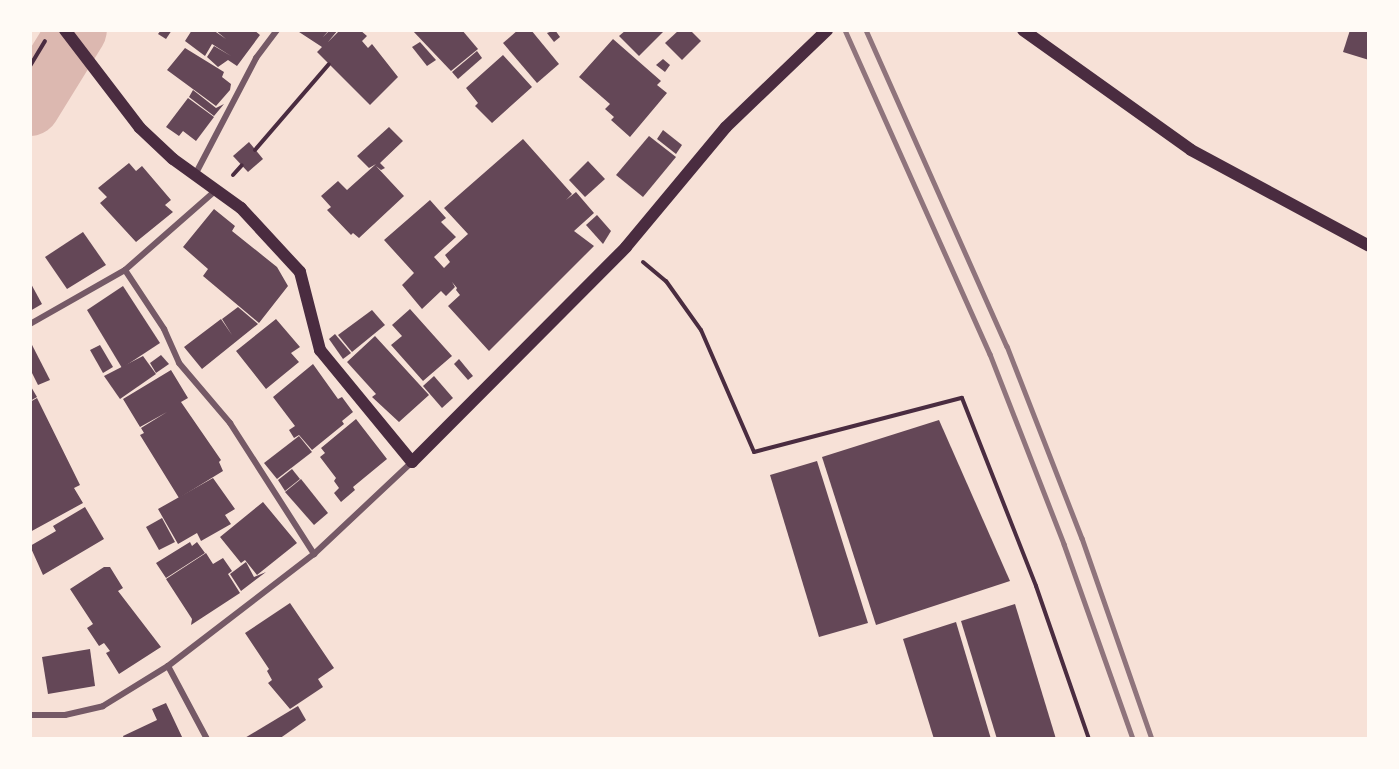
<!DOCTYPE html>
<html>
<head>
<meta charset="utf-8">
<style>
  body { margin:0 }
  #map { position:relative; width:1399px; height:769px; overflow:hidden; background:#f7e1d7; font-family:"Open Sans",sans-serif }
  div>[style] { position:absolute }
  .river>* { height:60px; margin:-30px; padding:0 30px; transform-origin:30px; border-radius:30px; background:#dcb8b0 }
  .building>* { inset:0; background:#644757 }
  .path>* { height:4px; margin:-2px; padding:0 2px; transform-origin:2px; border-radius:2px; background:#4a2c40 }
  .minor>* { height:6px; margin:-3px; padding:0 3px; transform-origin:3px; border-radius:3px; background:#755966 }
  .secondary>* { height:12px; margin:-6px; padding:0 6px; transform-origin:6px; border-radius:6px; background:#4a2c40 }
  .rail>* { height:4.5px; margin:-2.25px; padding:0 2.25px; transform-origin:2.25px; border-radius:2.25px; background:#8f747c }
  span { translate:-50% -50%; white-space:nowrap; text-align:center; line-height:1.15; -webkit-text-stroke:5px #fffaf5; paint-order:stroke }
  .frame { position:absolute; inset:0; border:32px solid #fffaf5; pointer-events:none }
</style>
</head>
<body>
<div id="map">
  <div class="river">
    <i style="left:30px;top:106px;width:89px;rotate:-58.3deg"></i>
  </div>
  <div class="building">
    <i style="clip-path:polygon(161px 30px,172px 30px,166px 39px,158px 34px)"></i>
    <i style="clip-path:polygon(192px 30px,213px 30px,226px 39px,215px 30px,254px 30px,260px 35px,237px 66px,228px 60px,218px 67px,207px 57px,214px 46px,231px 56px,212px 44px,205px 56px,185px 41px)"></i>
    <i style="clip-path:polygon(296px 30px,329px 30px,323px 37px,330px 30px,338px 30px,328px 42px,340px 30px,360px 30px,367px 36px,362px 41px,368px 48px,372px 44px,398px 77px,370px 105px,317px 52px,322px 47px)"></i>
    <i style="clip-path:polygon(412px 30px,462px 30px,478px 49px,451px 71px)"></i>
    <i style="clip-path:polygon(518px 30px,531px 30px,559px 64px,537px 83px,503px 43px)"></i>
    <i style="clip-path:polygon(555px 30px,560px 37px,554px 42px,547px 33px)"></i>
    <i style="clip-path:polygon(626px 30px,665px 30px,639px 56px,619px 36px)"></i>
    <i style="clip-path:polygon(679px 30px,690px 30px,701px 41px,682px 60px,665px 43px)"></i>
    <i style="clip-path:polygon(1350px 30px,1369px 30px,1369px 60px,1343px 52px)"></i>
    <i style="clip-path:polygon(613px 39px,661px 81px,657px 85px,667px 93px,630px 137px,611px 120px,614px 117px,605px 109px,610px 104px,579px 77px)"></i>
    <i style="clip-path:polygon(420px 42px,436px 60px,427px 66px,412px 47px)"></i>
    <i style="clip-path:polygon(185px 48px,224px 72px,222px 77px,231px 84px,230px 90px,216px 106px,167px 70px)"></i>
    <i style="clip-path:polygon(477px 51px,482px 58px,458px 79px,452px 72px)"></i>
    <i style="clip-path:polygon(503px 55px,532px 87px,492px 123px,475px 106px,478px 103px,466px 88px)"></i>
    <i style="clip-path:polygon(663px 59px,670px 65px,665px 72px,656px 65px)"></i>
    <i style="clip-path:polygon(193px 90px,216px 108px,224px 104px,214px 116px,189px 97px)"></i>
    <i style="clip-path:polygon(188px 98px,214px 117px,196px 141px,183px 131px,179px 136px,166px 127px)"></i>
    <i style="clip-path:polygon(389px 127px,403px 141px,380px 163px,385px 168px,381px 170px,376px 166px,404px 196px,359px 238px,353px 233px,351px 235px,327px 210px,331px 207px,321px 196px,338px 181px,347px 190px,376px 164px,369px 168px,357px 156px)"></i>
    <i style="clip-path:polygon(663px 130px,682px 145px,676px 154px,657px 139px)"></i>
    <i style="clip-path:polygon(649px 136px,676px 157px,643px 197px,616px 175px)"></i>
    <i style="clip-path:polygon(523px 139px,572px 194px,566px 200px,576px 192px,594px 213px,574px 231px,594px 246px,489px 351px,448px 306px,460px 295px,456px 290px,457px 288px,452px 282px,455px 287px,446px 296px,441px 291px,422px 309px,402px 285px,414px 273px,384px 240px,430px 200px,446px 218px,441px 222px,456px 237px,434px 257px,444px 268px,450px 262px,445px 255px,468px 234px,444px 208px)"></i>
    <i style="clip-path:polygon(249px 142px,263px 159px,248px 172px,233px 156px)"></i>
    <i style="clip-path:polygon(588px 161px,605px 179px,585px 197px,569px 180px)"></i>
    <i style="clip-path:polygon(129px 163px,136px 171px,142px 166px,171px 200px,165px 205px,173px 212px,136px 242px,100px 203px,107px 197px,98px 188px)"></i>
    <i style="clip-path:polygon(214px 209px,235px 226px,232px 231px,277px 267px,288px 286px,259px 323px,203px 276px,208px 269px,183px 247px)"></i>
    <i style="clip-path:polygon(597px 215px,611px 231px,603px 244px,586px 225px)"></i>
    <i style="clip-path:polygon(83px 232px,106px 265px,67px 289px,45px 257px)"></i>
    <i style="clip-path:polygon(30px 282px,42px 304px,30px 311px)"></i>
    <i style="clip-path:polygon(123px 286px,160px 343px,122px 368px,87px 310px)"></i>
    <i style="clip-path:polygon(238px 307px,258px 324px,202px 369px,184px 347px,221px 319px,232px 335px,222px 319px)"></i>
    <i style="clip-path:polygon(410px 309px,452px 356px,423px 381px,391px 345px,402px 336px,392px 325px)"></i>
    <i style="clip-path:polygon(372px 310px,385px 325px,352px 352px,338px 335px)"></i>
    <i style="clip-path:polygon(276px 319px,300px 347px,291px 353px,299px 362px,266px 389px,236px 351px)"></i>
    <i style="clip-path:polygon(335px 334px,351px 353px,343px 359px,329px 339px)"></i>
    <i style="clip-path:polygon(375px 336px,429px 395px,399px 422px,372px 397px,376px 394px,347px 362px)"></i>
    <i style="clip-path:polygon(30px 341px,50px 380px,38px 385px,30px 369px)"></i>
    <i style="clip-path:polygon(100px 345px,113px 367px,103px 373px,90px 350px)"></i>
    <i style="clip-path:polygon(161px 355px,169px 364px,156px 373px,150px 363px)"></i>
    <i style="clip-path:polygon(143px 356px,156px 374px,120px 399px,104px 376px)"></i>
    <i style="clip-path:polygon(459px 359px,473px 376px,468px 380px,454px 364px)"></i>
    <i style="clip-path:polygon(313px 364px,338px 399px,342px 397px,353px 412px,342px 421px,344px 424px,312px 450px,299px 435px,294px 438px,289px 430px,295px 426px,273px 397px)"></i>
    <i style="clip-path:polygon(171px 370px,188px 398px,181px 402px,221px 460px,219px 462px,223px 471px,179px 498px,140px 435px,144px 433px,141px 428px,167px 412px,140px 427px,123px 399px)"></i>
    <i style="clip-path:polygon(434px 376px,453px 398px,442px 408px,423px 386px)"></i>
    <i style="clip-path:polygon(30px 385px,37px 397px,30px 401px)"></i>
    <i style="clip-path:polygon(37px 398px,80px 485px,74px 488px,83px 503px,30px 532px,30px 402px)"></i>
    <i style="clip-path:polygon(356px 419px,387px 459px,353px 487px,355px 490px,341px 502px,334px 493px,339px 488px,334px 481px,336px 478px,320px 457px,325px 453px,321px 448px)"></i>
    <i style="clip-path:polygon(939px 420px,1010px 581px,876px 625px,822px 457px)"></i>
    <i style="clip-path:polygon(299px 436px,312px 452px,277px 479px,264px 463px)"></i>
    <i style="clip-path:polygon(817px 461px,868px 623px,819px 637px,770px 475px)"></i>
    <i style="clip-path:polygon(292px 469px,300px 479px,285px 491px,278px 480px)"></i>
    <i style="clip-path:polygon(213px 478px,235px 509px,225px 515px,231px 524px,201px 541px,197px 533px,178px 544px,158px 509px)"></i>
    <i style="clip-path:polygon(301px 479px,328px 513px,314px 525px,285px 492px)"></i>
    <i style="clip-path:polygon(263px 502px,297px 543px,257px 575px,245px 560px,241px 563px,220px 537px)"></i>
    <i style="clip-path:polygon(85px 507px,104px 539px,43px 575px,30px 546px,56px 531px,53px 526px)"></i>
    <i style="clip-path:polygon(162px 518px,175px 542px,159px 550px,146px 527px)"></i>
    <i style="clip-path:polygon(190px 542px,192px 546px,197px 542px,205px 553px,166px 578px,156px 563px)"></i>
    <i style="clip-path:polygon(206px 553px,213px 564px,223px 558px,232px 571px,228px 574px,240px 593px,191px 625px,192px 619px,166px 579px)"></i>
    <i style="clip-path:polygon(246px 562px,254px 577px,266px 572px,241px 591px,230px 574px)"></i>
    <i style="clip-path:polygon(104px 567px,110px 567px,123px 588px,118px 591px,161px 647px,119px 674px,106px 653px,110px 651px,104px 643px,99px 646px,87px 628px,93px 624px,70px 589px)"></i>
    <i style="clip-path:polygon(290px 603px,334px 668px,318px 679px,323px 687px,290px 709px,268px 683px,272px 680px,267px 671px,269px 669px,245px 633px)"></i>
    <i style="clip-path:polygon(1015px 604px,1056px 739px,997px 739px,961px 621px)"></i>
    <i style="clip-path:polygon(956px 622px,991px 739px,934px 739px,903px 639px)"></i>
    <i style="clip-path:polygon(90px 649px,95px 686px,48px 694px,42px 657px)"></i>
    <i style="clip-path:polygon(166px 703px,183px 739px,124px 739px,123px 736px,157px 720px,152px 709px)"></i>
    <i style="clip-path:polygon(298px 706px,306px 720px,279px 739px,243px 739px)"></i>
  </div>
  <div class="path">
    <i style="left:30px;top:66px;width:29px;rotate:-59deg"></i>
    <i style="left:255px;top:150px;width:113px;rotate:-49.3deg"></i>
    <i style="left:233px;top:175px;width:13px;rotate:-48deg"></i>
    <i style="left:643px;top:262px;width:30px;rotate:40deg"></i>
    <i style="left:666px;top:281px;width:60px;rotate:54.5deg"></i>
    <i style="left:701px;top:330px;width:133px;rotate:66.5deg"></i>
    <i style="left:754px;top:452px;width:215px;rotate:-14.6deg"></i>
    <i style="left:962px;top:398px;width:202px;rotate:68.5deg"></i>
    <i style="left:1036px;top:586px;width:162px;rotate:70.9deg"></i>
  </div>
  <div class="minor">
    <i style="left:196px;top:173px;width:130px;rotate:-62.4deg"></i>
    <i style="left:256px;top:58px;width:35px;rotate:-53deg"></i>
    <i style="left:125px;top:270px;width:71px;rotate:56.5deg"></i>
    <i style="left:164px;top:329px;width:37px;rotate:66deg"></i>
    <i style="left:179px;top:363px;width:79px;rotate:49.6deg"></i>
    <i style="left:230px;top:423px;width:156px;rotate:57.3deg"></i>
    <i style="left:30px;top:324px;width:109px;rotate:-29.6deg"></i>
    <i style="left:125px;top:270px;width:121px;rotate:-41.3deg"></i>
    <i style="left:168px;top:666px;width:83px;rotate:61.9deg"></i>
    <i style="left:30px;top:715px;width:35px"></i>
    <i style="left:65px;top:715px;width:39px;rotate:-13deg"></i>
    <i style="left:103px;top:706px;width:76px;rotate:-31.6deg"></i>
    <i style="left:168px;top:666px;width:184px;rotate:-37.5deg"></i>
    <i style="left:314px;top:554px;width:134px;rotate:-43.2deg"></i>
  </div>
  <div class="secondary">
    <i style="left:65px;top:30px;width:123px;rotate:52.6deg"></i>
    <i style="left:140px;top:128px;width:45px;rotate:43.2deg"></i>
    <i style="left:173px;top:159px;width:84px;rotate:35.8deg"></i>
    <i style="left:241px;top:208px;width:87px;rotate:47.3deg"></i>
    <i style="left:300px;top:272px;width:81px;rotate:75.6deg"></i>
    <i style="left:320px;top:350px;width:145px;rotate:50.6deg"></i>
    <i style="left:412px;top:462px;width:303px;rotate:-45.1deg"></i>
    <i style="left:626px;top:247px;width:156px;rotate:-50.2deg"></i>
    <i style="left:726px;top:127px;width:140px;rotate:-43.8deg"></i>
    <i style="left:1023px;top:30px;width:206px;rotate:35.5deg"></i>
    <i style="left:1191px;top:150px;width:202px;rotate:28.3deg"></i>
  </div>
  <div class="rail">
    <i style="left:845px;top:30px;width:355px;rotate:65.9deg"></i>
    <i style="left:990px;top:354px;width:204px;rotate:68.7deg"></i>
    <i style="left:1064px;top:544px;width:207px;rotate:70.5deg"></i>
    <i style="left:866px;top:30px;width:346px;rotate:66deg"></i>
    <i style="left:1007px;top:346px;width:206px;rotate:68.7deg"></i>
    <i style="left:1082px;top:538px;width:213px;rotate:70.8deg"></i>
  </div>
  <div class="frame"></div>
</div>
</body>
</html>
